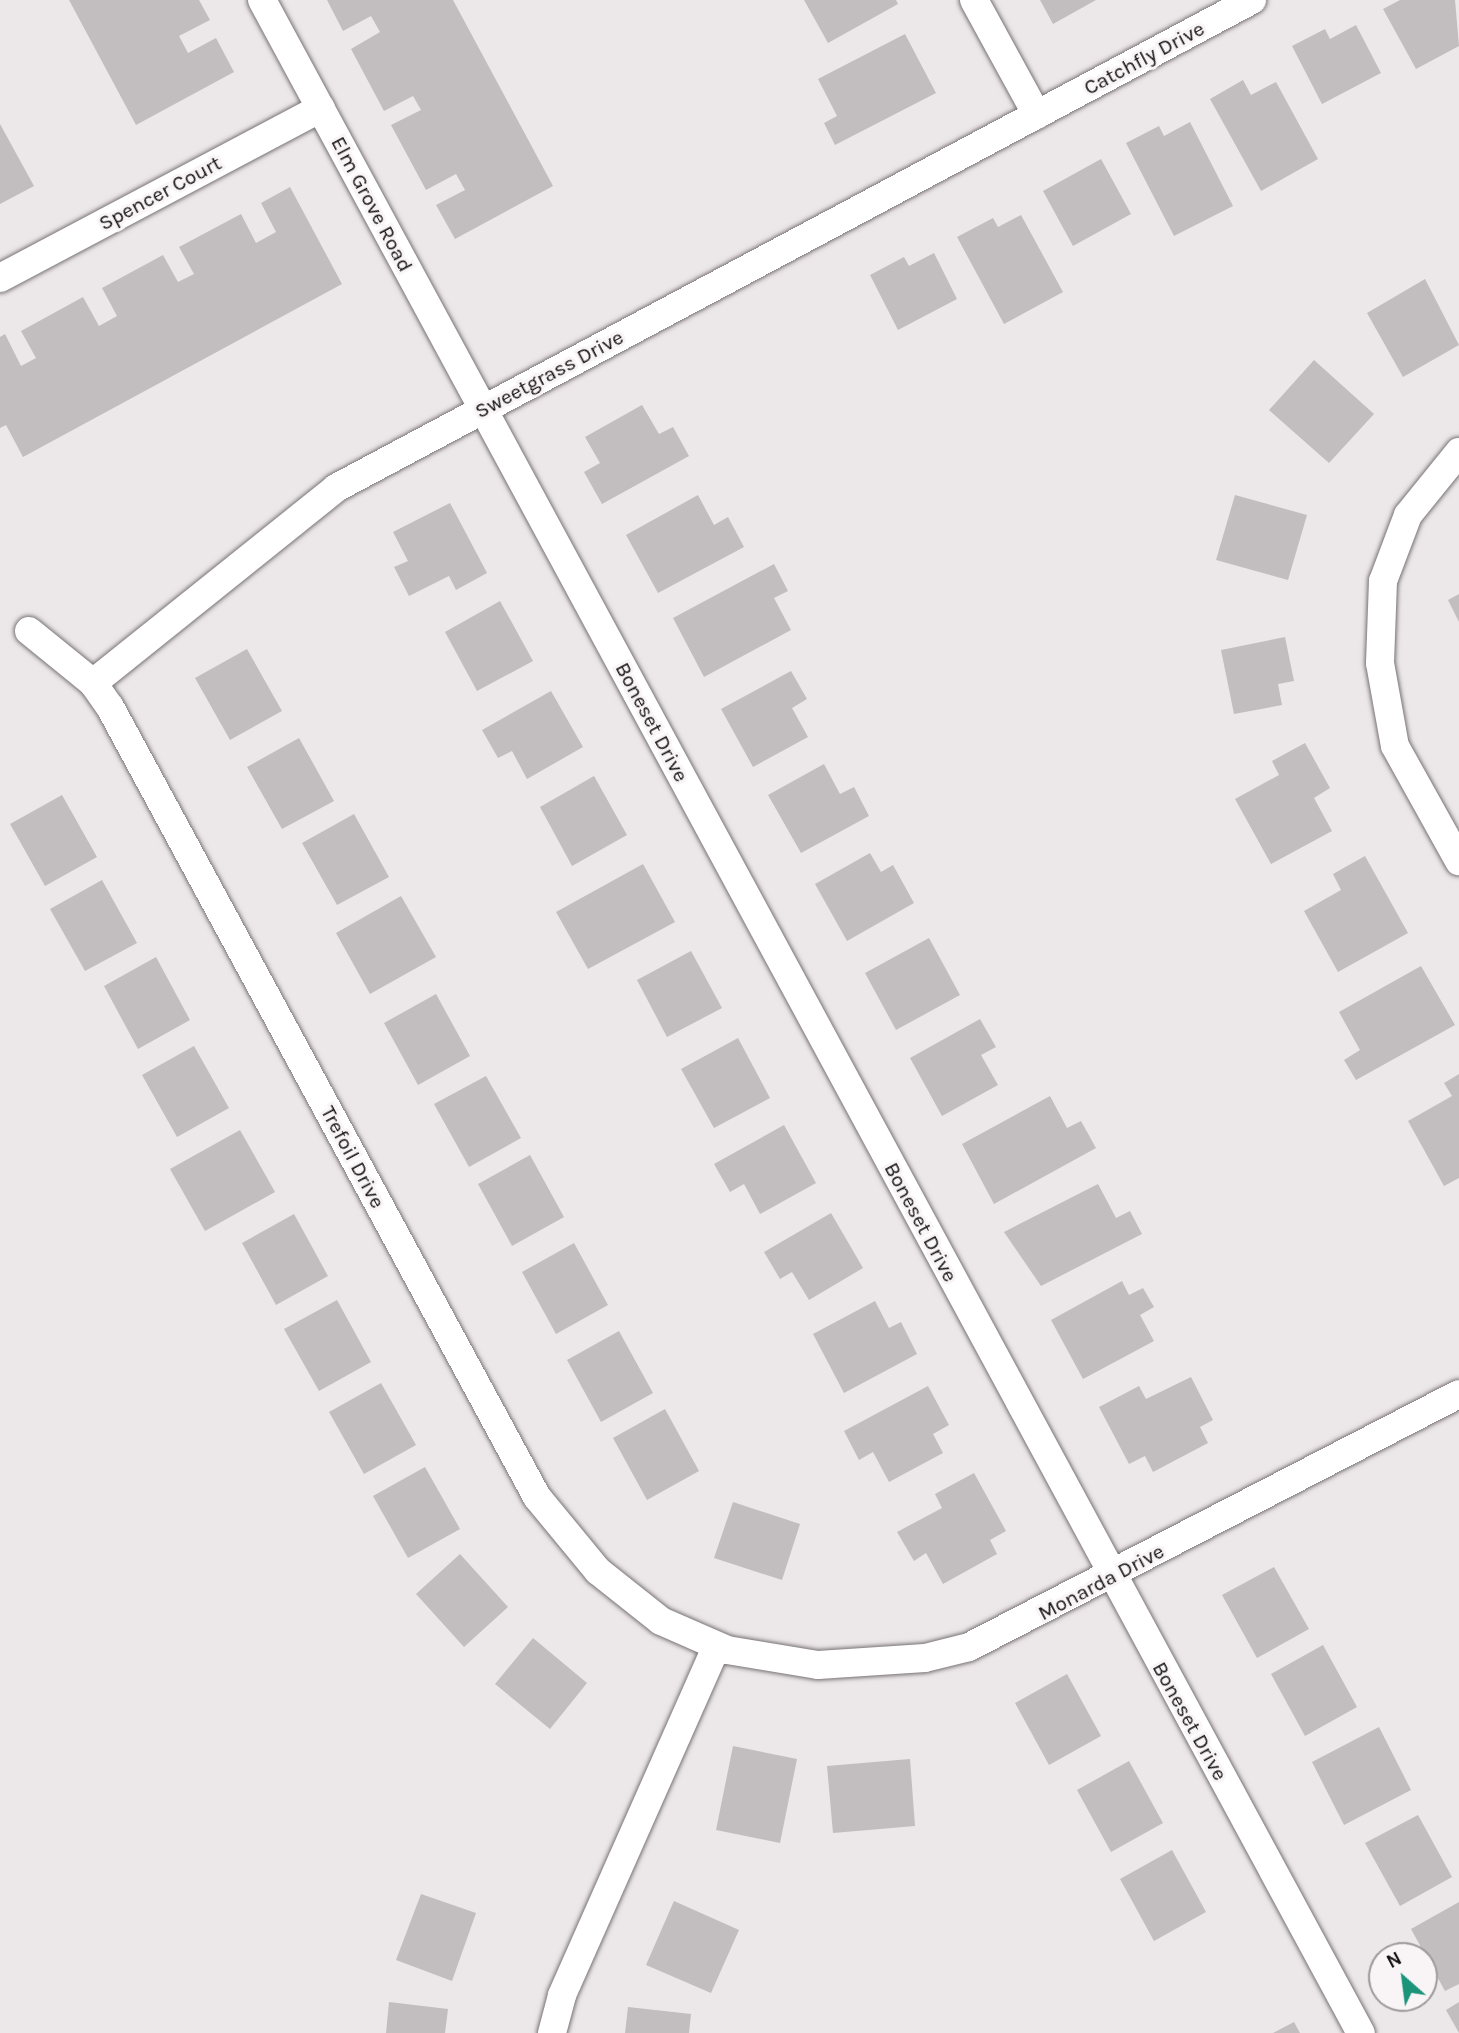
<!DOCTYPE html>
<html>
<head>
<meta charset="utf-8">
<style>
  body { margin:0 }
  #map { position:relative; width:1459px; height:2033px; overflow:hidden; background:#ece7e8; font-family:Karla,sans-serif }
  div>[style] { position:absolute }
  .building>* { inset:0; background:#c2bdbf }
  .roads { filter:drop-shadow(0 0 2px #787375) drop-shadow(0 0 2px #787375) }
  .minor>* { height:28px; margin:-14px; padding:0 14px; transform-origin:14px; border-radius:14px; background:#fff }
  span { translate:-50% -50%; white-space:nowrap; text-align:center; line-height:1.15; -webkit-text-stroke:6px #f9f4f6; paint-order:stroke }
  .street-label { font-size:21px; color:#151314 }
  .north { position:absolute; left:1368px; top:1942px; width:70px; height:70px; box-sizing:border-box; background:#f9f4f6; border:2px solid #9e9a9c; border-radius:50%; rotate:332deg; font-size:19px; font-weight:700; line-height:28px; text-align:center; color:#151314 }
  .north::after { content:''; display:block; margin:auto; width:24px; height:32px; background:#1c947a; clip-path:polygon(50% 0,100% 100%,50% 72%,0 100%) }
</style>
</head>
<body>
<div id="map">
  <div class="building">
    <i style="clip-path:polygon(69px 0,199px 0,210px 20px,179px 36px,188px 53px,216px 38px,234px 72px,136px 125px)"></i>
    <i style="clip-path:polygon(327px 0,453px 0,553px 186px,455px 239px,436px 205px,465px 190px,456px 174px,426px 190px,391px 125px,421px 110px,413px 96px,384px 111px,351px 49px,380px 32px,371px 16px,343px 31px)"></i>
    <i style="clip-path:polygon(804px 0,896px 0,898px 4px,828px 43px)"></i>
    <i style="clip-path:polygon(1040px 0,1096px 0,1053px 24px)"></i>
    <i style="clip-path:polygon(1400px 0,1455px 0,1459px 46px,1416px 69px,1383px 9px)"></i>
    <i style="clip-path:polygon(1356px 25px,1381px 73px,1322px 104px,1292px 46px,1325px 29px,1330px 39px)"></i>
    <i style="clip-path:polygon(905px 34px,936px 93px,835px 145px,824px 123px,837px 116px,818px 79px)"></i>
    <i style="clip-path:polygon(1243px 80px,1251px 95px,1276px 82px,1318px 159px,1261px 191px,1210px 99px)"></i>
    <i style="clip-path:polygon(1190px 122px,1233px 206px,1174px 236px,1126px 143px,1159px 126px,1164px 136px)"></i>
    <i style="clip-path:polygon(0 124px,34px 186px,0 204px)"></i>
    <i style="clip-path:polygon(1101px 159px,1131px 214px,1073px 246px,1043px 191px)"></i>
    <i style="clip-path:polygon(290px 187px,342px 284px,23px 457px,6px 425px,0 428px,0 337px,5px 334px,21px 366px,36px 358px,21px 331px,83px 297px,99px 326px,117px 316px,102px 288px,163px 255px,178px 282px,194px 274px,179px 247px,241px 214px,256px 243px,276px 232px,261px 203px)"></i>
    <i style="clip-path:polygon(1021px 215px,1063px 292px,1004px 324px,957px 237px,993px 218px,998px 227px)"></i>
    <i style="clip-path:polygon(934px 253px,957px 299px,898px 330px,870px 275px,904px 257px,909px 266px)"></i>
    <i style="clip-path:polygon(1425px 279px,1459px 345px,1403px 377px,1367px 313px)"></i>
    <i style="clip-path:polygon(1314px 360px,1374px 414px,1329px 463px,1269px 410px)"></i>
    <i style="clip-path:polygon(642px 405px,659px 434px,673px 427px,689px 456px,602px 504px,584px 472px,600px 463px,585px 437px)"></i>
    <i style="clip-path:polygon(698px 495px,714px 525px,728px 517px,744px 547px,658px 593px,626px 535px)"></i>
    <i style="clip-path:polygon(1235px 495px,1307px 515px,1288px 580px,1216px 560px)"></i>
    <i style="clip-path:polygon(450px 503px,487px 573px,456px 590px,449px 576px,409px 596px,394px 567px,408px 561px,393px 532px)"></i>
    <i style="clip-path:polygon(774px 564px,788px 591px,774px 598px,791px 630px,704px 677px,673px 618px)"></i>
    <i style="clip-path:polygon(1459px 594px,1459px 622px,1448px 600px)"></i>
    <i style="clip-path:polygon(500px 601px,533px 661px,477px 691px,445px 632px)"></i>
    <i style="clip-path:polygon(1285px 637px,1294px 681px,1278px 684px,1282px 705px,1234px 714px,1221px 650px)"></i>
    <i style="clip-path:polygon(247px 649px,282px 711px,230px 740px,195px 678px)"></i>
    <i style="clip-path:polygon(791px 671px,807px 699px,792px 708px,808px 737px,753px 767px,721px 709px)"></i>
    <i style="clip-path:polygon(551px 691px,583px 747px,527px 779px,512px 751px,498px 758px,482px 730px)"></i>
    <i style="clip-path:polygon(299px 738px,334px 801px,282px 829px,247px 767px)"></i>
    <i style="clip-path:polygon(1305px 743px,1330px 788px,1314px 798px,1332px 831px,1271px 864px,1235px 799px,1279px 775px,1272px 761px)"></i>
    <i style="clip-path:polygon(824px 764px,840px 794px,854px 787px,869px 816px,801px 853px,768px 795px)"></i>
    <i style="clip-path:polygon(594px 776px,627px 835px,572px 866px,540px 807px)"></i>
    <i style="clip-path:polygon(62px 795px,97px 857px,45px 886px,10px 824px)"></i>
    <i style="clip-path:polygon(354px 814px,389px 877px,337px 905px,302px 843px)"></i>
    <i style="clip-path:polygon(870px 853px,881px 872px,893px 865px,914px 903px,847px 941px,815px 884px)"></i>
    <i style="clip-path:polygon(1365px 856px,1408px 933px,1338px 972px,1304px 911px,1341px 890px,1333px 874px)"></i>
    <i style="clip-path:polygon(643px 864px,675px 922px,588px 969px,556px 912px)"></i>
    <i style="clip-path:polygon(102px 880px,137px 943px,85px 971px,50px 909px)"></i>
    <i style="clip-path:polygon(401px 896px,436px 957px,370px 994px,336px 933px)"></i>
    <i style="clip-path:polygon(929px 938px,960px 995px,896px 1030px,865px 973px)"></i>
    <i style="clip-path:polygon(691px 951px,722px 1008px,667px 1037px,637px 980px)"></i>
    <i style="clip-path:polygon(156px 957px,190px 1020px,138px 1049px,104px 986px)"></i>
    <i style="clip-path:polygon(1421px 966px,1455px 1025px,1356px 1080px,1344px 1060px,1360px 1050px,1339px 1012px)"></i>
    <i style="clip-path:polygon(436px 994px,470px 1056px,418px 1085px,384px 1023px)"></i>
    <i style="clip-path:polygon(980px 1019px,996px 1047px,981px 1055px,998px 1085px,942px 1116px,910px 1058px)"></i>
    <i style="clip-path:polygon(738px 1038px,770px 1098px,714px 1128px,681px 1069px)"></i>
    <i style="clip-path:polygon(194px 1046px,229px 1108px,177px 1137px,142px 1075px)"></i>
    <i style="clip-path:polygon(1459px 1074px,1459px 1178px,1444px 1186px,1408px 1121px,1452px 1096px,1444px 1083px)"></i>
    <i style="clip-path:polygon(486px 1076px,521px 1138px,469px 1167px,434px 1104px)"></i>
    <i style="clip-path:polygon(1050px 1096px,1067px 1128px,1081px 1121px,1096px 1148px,994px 1204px,962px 1144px)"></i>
    <i style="clip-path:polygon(784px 1125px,816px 1183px,760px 1214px,744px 1184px,730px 1192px,714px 1164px)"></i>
    <i style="clip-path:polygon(240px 1130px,275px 1192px,205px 1231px,170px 1169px)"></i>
    <i style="clip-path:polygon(530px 1155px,564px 1217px,512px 1246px,478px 1184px)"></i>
    <i style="clip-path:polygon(1098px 1184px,1116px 1218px,1130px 1211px,1142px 1234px,1041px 1286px,1004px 1232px)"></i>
    <i style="clip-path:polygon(831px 1213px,863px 1268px,809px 1300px,792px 1272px,780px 1279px,764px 1252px)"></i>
    <i style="clip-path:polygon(294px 1214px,328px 1276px,276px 1305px,242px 1243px)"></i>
    <i style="clip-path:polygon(574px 1243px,608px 1305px,556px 1334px,522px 1272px)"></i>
    <i style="clip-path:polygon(1122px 1281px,1129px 1295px,1143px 1288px,1154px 1307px,1140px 1315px,1154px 1341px,1083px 1379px,1051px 1320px)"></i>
    <i style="clip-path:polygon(337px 1300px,371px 1362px,319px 1391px,284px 1329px)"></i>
    <i style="clip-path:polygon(875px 1301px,889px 1328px,901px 1322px,917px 1354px,844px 1393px,813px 1334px)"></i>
    <i style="clip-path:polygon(619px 1331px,653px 1393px,601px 1422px,567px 1360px)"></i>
    <i style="clip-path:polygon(1191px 1377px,1213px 1420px,1200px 1427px,1208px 1443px,1153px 1472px,1145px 1456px,1129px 1464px,1099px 1407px,1139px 1386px,1146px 1399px)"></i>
    <i style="clip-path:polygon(381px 1383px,416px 1445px,364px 1474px,329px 1412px)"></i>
    <i style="clip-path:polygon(928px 1386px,949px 1425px,933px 1434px,943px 1453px,889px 1482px,873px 1452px,859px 1460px,844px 1431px)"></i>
    <i style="clip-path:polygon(665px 1409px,699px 1471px,647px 1500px,613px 1438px)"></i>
    <i style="clip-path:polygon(425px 1467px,460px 1529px,408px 1558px,373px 1496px)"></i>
    <i style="clip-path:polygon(974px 1473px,1006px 1531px,990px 1540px,997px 1554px,943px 1584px,926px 1553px,914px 1561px,897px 1532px,942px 1508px,935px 1494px)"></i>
    <i style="clip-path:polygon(733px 1502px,800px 1524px,782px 1580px,714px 1558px)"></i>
    <i style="clip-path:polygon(460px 1554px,508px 1607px,464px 1647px,416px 1594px)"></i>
    <i style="clip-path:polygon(1274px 1567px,1309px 1629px,1257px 1658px,1222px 1595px)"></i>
    <i style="clip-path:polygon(533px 1638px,587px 1683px,550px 1729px,495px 1684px)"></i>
    <i style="clip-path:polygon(1323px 1645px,1357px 1707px,1305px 1736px,1271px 1674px)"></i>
    <i style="clip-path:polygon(1067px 1674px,1101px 1736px,1049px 1765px,1015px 1703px)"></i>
    <i style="clip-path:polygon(1379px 1727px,1411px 1790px,1344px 1825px,1312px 1762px)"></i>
    <i style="clip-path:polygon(733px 1746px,797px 1759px,780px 1843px,716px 1830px)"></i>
    <i style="clip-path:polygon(910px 1759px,915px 1826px,833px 1833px,827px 1766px)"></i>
    <i style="clip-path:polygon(1129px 1761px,1163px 1823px,1111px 1852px,1077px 1790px)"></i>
    <i style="clip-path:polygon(1418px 1815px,1452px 1877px,1400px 1906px,1365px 1843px)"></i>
    <i style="clip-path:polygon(1172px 1850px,1206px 1912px,1154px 1941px,1120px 1879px)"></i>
    <i style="clip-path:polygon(421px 1894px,476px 1913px,452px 1981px,396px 1960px)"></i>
    <i style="clip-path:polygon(674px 1901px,739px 1930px,711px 1993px,646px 1965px)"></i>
    <i style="clip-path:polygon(1459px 1902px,1459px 1984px,1445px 1991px,1411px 1929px)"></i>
    <i style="clip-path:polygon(389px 2002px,448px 2009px,445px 2033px,386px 2033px)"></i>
    <i style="clip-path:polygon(1459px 2002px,1459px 2033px,1446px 2010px)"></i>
    <i style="clip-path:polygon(628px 2007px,691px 2014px,689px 2033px,625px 2033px)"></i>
    <i style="clip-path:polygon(1294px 2022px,1300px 2033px,1273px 2033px)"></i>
  </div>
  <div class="roads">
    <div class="minor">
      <i style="left:262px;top:0;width:2311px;rotate:61.61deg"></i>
      <i style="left:974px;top:0;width:131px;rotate:61.3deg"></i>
      <i style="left:0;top:278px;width:363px;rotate:-27.9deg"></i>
      <i style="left:1459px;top:452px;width:81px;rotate:129deg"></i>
      <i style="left:1408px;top:515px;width:71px;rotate:110.7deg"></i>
      <i style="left:1383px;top:581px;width:82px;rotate:92.1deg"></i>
      <i style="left:1380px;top:663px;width:84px;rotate:79.8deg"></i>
      <i style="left:1395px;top:746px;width:132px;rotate:60.9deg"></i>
      <i style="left:29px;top:631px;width:82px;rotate:39.1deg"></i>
      <i style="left:93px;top:683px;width:29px;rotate:55deg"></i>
      <i style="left:110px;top:707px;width:898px;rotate:61.61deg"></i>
      <i style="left:537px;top:1497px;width:96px;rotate:50.5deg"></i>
      <i style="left:598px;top:1571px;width:80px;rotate:38.4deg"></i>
      <i style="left:661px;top:1621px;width:72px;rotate:23.7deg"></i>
      <i style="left:727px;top:1650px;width:92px;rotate:9.4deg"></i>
      <i style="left:818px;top:1665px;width:107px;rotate:-3.7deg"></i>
      <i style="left:925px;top:1658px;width:45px;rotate:-14deg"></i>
      <i style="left:969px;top:1647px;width:551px;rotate:-27.31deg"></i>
      <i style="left:93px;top:683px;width:312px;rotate:-38.7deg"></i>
      <i style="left:336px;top:488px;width:1038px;rotate:-28.05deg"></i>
      <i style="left:552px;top:2033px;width:39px;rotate:-75deg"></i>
      <i style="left:562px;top:1995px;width:381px;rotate:-66.1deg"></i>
    </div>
  </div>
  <div class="street-label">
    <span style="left:1144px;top:58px;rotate:-28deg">Catchfly Drive</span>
    <span style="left:160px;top:193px;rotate:-28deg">Spencer Court</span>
    <span style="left:372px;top:204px;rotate:62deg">Elm Grove Road</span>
    <span style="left:549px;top:374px;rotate:-28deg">Sweetgrass Drive</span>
    <span style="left:652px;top:722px;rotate:62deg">Boneset Drive</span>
    <span style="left:353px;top:1157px;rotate:62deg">Trefoil Drive</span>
    <span style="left:921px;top:1222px;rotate:62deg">Boneset Drive</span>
    <span style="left:1101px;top:1582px;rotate:-28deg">Monarda Drive</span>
    <span style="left:1190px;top:1721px;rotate:61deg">Boneset Drive</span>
  </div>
  <div class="north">N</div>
</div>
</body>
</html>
